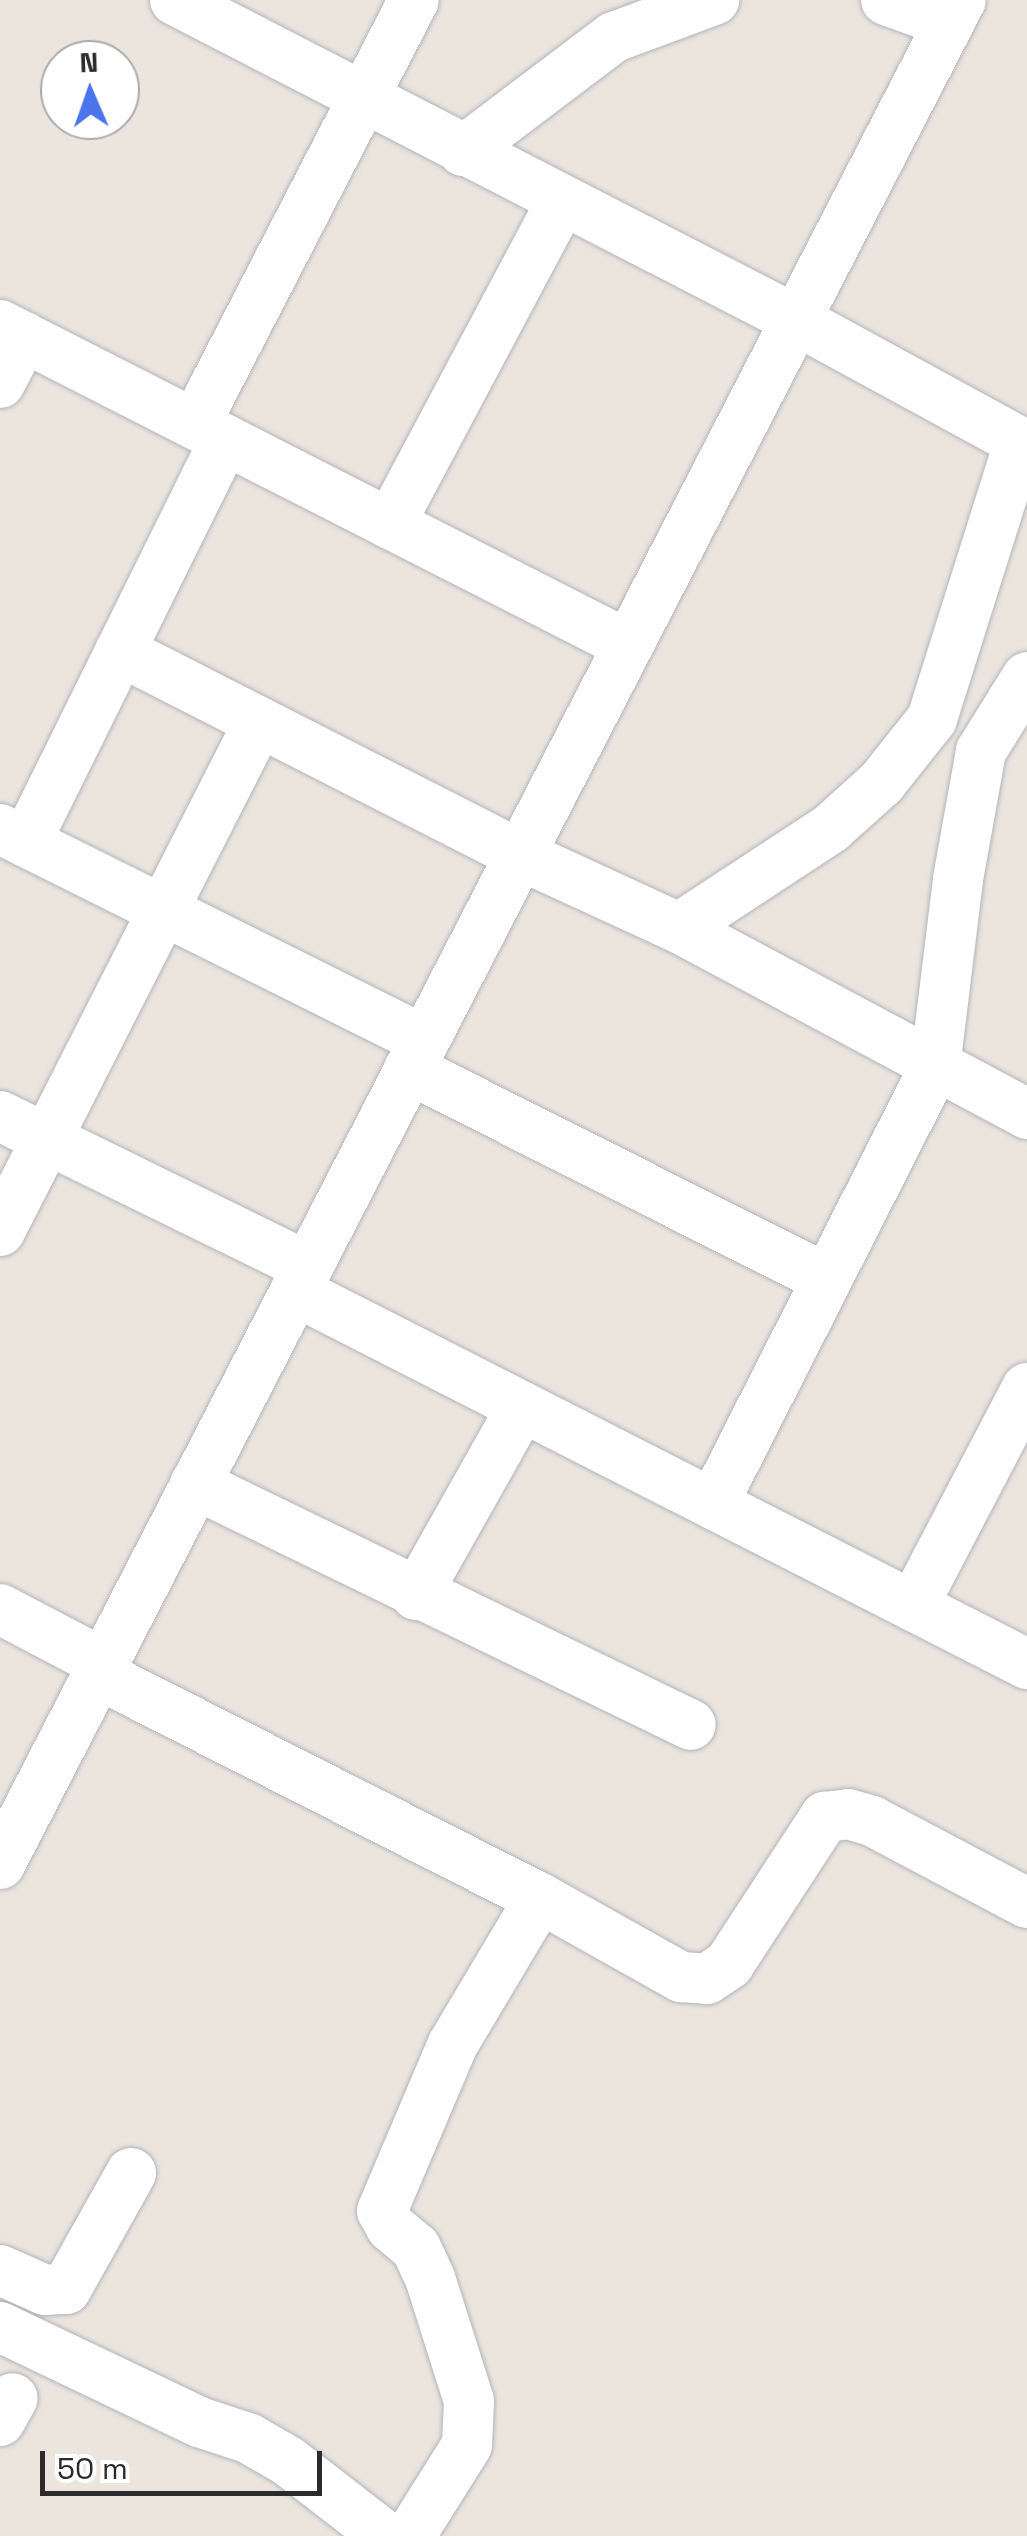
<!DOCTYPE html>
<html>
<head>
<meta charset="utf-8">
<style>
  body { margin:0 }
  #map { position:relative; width:1027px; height:2536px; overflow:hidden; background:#ece5de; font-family:"Space Grotesk",sans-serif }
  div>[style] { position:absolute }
  .roads { filter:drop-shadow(0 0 2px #b2b5bd) drop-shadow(0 0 2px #b2b5bd) }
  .minor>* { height:50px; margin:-25px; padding:0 25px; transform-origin:25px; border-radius:25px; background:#fff }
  span { translate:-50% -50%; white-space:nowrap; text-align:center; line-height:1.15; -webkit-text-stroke:8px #fff; paint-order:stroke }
  .north { position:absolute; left:40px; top:40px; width:100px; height:100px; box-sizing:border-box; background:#fff; border:2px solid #aaa; border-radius:50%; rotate:358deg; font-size:28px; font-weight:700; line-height:40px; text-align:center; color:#2b2b2b }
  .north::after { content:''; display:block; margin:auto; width:35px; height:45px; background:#4b74ec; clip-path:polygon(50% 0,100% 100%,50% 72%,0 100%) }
  .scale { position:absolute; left:40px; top:2451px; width:282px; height:45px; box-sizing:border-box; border:5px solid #2b2b2b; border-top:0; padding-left:12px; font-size:30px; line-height:35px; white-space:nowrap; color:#2b2b2b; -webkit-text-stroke:8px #fff; paint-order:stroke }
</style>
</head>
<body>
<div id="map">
  <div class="roads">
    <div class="minor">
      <i style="left:175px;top:0;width:699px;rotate:27.26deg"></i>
      <i style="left:796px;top:320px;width:263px;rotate:28.6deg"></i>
      <i style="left:886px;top:0;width:67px;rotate:20.1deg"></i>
      <i style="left:463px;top:151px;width:189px;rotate:-37.1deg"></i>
      <i style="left:614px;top:37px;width:107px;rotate:-20.3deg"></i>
      <i style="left:0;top:325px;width:705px;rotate:27deg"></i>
      <i style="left:0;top:383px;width:52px;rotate:-62.4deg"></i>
      <i style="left:195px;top:424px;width:477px;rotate:-62.7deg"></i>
      <i style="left:390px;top:524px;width:367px;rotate:-62deg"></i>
      <i style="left:120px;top:651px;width:449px;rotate:27deg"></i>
      <i style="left:520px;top:855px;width:175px;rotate:24.7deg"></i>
      <i style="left:679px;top:928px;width:395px;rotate:28.1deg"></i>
      <i style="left:0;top:829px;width:474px;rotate:26.5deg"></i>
      <i style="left:26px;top:842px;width:449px;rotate:-63.7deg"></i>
      <i style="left:679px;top:928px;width:182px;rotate:-33.3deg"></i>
      <i style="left:831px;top:828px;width:69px;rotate:-42deg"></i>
      <i style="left:882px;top:782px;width:80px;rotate:-51.6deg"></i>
      <i style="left:932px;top:719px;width:289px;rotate:-72.5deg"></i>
      <i style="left:409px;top:1069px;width:468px;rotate:26.7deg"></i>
      <i style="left:0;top:1116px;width:343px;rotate:26.1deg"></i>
      <i style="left:0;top:1231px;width:571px;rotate:-63.03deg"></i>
      <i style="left:295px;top:1291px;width:822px;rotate:27deg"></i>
      <i style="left:195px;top:1484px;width:551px;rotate:25.91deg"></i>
      <i style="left:713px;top:1504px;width:490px;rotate:-63.1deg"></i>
      <i style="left:935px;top:1067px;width:189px;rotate:-83deg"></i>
      <i style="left:958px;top:879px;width:130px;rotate:-79.8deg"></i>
      <i style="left:981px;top:751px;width:87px;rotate:-58.1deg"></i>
      <i style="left:416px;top:1595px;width:216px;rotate:-60.6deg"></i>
      <i style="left:913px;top:1606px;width:246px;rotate:-62.4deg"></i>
      <i style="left:0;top:1609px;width:116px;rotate:27.7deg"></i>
      <i style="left:98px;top:1674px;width:496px;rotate:26.9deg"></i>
      <i style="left:540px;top:1898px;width:162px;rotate:29.3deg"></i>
      <i style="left:681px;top:1977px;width:26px;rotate:4deg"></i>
      <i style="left:707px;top:1979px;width:27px;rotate:-34deg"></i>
      <i style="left:729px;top:1964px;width:176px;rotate:-56.9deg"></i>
      <i style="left:825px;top:1817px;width:23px;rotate:-7deg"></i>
      <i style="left:848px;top:1814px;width:25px;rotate:16deg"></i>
      <i style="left:872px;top:1821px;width:175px;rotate:27.9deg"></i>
      <i style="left:0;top:1864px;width:2097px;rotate:-62.73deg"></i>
      <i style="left:0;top:2270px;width:49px;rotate:24deg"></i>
      <i style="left:45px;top:2290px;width:21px;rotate:-3deg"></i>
      <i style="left:66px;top:2289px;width:133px;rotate:-60.7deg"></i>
      <i style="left:0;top:2327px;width:221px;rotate:25.5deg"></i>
      <i style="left:199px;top:2422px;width:52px;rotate:18.1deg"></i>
      <i style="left:248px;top:2438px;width:46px;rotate:29.9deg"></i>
      <i style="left:288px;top:2461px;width:123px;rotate:37.7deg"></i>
      <i style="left:0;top:2421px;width:26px;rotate:-61deg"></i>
      <i style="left:410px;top:2536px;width:107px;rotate:-57.9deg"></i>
      <i style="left:467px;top:2445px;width:44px;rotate:-87.4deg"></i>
      <i style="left:469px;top:2401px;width:129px;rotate:-107.6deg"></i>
      <i style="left:430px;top:2278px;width:33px;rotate:-115deg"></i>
      <i style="left:416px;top:2248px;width:33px;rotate:-140deg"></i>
      <i style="left:391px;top:2227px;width:18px;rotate:-119deg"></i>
      <i style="left:382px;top:2211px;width:181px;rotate:-67deg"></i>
      <i style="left:453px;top:2044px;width:170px;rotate:-59.2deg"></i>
    </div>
  </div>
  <div class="north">N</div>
  <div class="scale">50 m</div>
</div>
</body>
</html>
